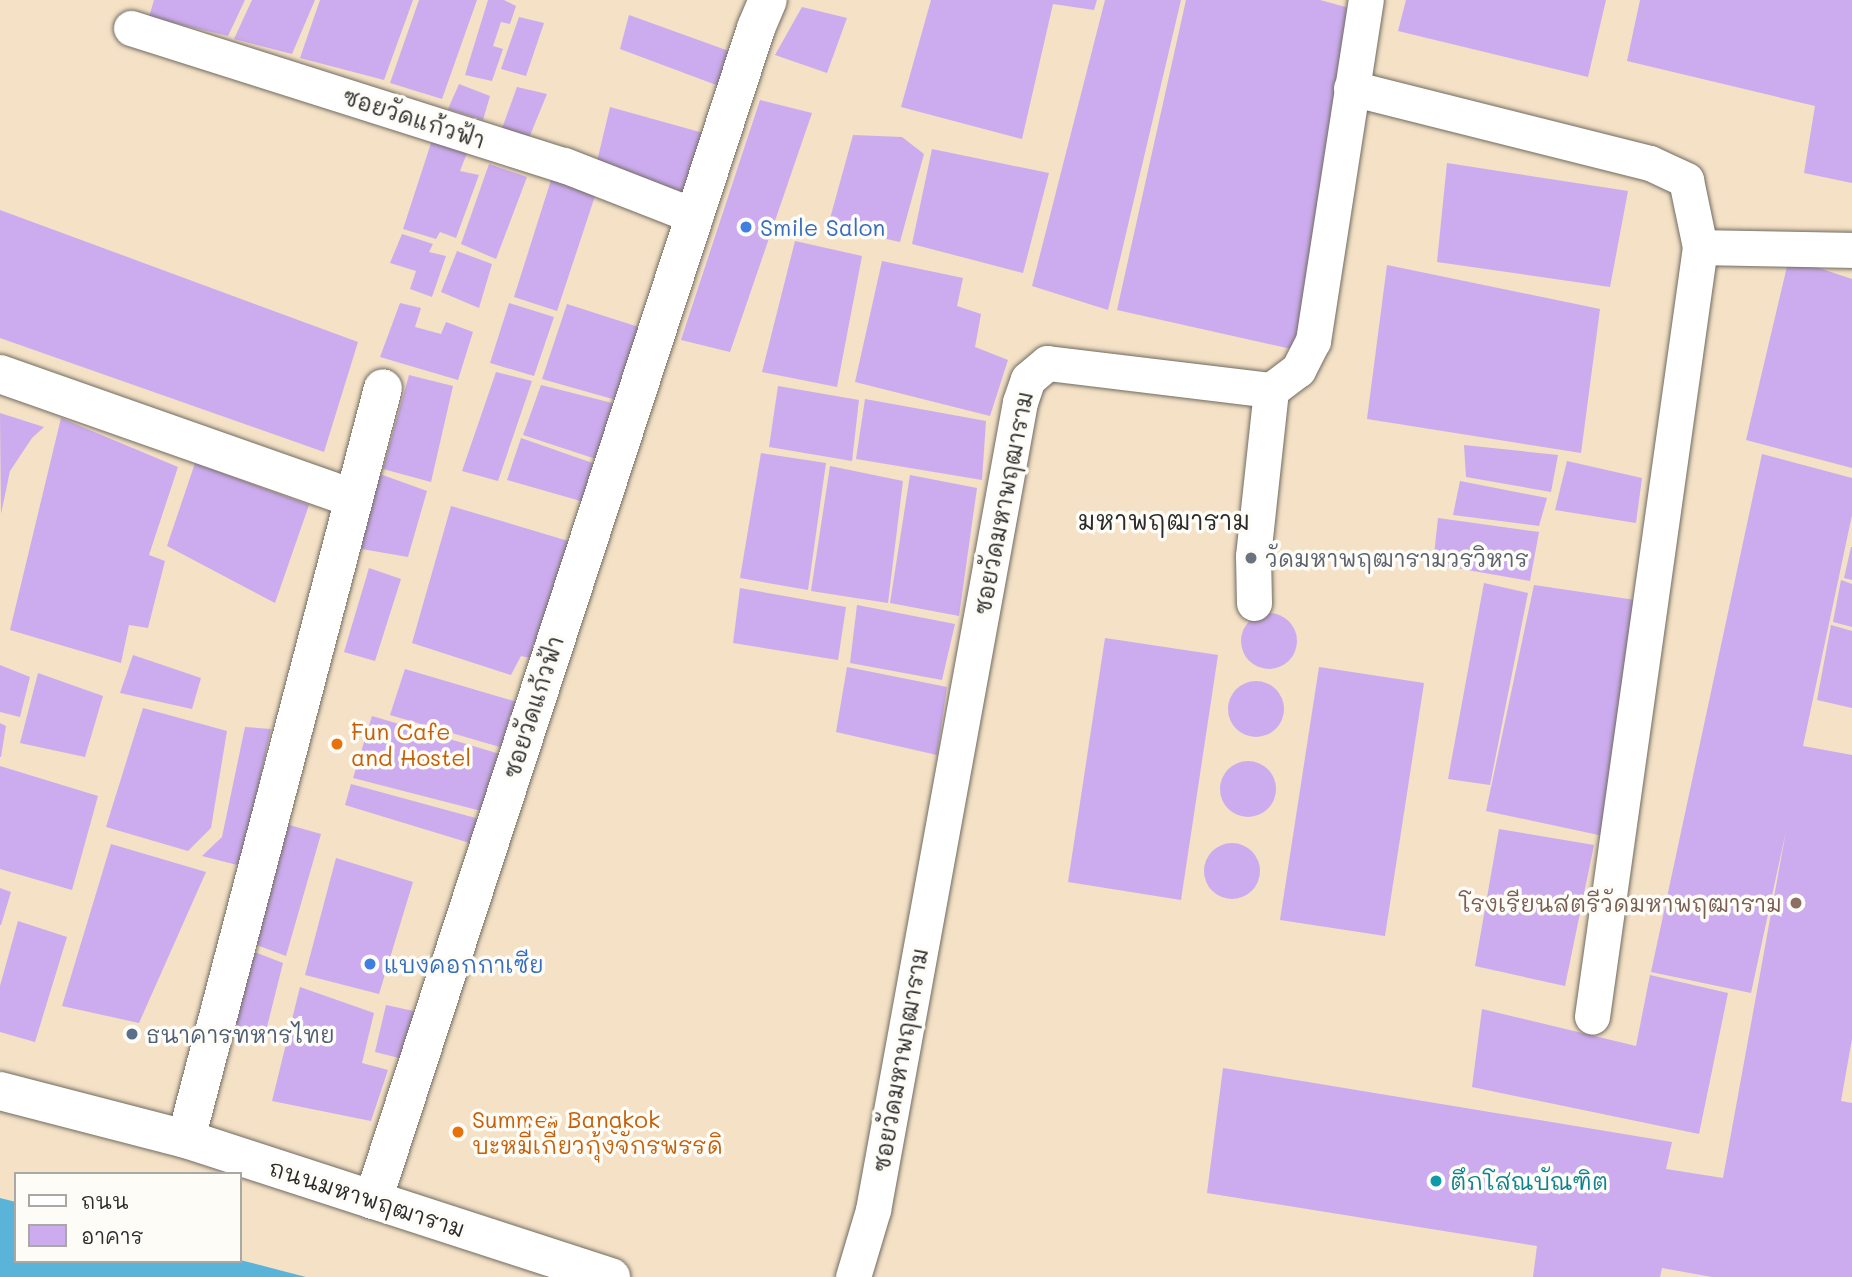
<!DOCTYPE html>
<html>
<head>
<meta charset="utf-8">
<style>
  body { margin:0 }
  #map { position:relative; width:1852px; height:1277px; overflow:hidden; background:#f4e1c6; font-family:Mali,"Playpen Sans Thai",sans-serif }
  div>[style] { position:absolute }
  .water>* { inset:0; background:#5ab3d8 }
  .building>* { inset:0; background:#ccacee }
  .round { border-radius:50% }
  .roads { filter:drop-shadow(0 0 2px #716b61) drop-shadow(0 0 2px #716b61) }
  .lane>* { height:35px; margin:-17.5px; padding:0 17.5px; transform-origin:17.5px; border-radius:17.5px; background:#fff }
  .street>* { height:38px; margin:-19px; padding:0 19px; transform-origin:19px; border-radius:19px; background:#fff }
  .secondary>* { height:38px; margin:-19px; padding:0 19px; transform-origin:19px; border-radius:19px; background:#fff }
  .dots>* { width:19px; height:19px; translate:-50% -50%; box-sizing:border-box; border:4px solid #fdfcf7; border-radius:50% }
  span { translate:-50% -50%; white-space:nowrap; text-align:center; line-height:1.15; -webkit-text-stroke:7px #fdfcf7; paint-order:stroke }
  .street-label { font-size:23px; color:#2b2b2b }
  .shop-label { font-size:23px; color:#366cbe }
  .left { translate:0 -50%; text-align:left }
  .worship-label { font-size:23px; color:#5b616d }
  .food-label { font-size:23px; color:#c56008 }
  .education-label { font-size:23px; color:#785e54 }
  .right { translate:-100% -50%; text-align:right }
  .service-label { font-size:23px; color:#4e5e75 }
  .culture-label { font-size:23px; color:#0d838f }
  .quarter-label { font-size:26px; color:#2b2b2b }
  .legend { position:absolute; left:14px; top:1172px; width:228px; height:91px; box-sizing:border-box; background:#fdfcf7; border:2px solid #a9a8a5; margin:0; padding:9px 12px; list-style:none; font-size:21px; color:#2b2b2b }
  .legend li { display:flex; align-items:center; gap:14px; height:35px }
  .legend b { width:35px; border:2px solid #a9a8a5 }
</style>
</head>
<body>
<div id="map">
  <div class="water">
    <i style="clip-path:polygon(0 1198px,16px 1202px,16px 1261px,240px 1260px,306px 1277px,0 1277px)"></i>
  </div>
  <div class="building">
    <i style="clip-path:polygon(154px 0,245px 0,228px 36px,149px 17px)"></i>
    <i style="clip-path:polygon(252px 0,315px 0,292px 54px,234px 39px)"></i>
    <i style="clip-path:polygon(320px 0,413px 0,384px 80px,300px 58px)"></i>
    <i style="clip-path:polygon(419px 0,477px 0,442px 99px,390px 83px)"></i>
    <i style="clip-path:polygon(488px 0,504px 0,516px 6px,510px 24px,501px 22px,493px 46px,503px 49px,492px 81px,465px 75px)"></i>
    <i style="clip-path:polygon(931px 0,1097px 0,1094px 10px,1053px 4px,1022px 139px,901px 107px)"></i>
    <i style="clip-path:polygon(1105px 0,1181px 0,1108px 310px,1032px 286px)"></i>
    <i style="clip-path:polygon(1186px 0,1320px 0,1364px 12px,1296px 350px,1117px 310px)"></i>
    <i style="clip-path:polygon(1406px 0,1606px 0,1588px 77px,1398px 31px)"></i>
    <i style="clip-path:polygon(1640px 0,1852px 0,1852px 183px,1804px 173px,1815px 106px,1627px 61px)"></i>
    <i style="clip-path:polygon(802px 7px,847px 18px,827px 73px,775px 55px)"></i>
    <i style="clip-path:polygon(629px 15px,740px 55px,727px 89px,620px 49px)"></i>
    <i style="clip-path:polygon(519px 17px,544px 23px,526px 76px,501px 69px)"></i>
    <i style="clip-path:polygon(459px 84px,490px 96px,483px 120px,448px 109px)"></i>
    <i style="clip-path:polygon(517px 87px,547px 94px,529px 138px,500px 134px)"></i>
    <i style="clip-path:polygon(760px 100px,812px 113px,730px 352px,681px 340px)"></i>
    <i style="clip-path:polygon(610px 107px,714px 136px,691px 198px,594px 174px)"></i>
    <i style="clip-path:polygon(853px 135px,902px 137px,924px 154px,900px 242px,828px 226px)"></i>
    <i style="clip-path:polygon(432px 140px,467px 153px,460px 171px,479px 175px,456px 238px,440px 232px,436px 239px,403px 229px)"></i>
    <i style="clip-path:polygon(932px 149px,1049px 173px,1023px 273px,912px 244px)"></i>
    <i style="clip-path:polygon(1447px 163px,1628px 191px,1610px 287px,1437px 262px)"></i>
    <i style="clip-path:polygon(489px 164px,527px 177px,496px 259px,461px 244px)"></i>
    <i style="clip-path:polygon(552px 177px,596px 193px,557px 311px,514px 297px)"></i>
    <i style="clip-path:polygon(0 210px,358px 342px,324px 452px,0 338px)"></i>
    <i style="clip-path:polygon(402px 234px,433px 244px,429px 252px,446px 256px,432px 297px,410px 289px,416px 271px,390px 263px)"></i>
    <i style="clip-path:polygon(795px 241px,862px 256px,837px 387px,762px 372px)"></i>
    <i style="clip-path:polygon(457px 251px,492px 264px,479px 308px,441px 292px)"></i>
    <i style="clip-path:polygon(1789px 258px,1852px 279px,1852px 468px,1746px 440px)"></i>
    <i style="clip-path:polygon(882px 261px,963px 278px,957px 306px,981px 314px,975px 347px,1008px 360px,990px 416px,855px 382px)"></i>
    <i style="clip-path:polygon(1387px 265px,1600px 309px,1581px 453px,1367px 419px)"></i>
    <i style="clip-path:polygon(400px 303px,421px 308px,415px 327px,441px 334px,446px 322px,473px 332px,458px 380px,380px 357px)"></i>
    <i style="clip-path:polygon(509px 303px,554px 317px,534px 376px,490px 363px)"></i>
    <i style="clip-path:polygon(567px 304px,648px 330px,623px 402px,542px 379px)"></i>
    <i style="clip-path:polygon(496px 372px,532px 381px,498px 481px,462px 471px)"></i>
    <i style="clip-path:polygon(409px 375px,453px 386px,431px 482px,383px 469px)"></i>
    <i style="clip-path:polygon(541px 385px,624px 406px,605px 462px,523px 435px)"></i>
    <i style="clip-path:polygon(778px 386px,859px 400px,852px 461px,769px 447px)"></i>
    <i style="clip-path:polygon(865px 399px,986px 421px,982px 480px,856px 459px)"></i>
    <i style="clip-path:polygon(0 413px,44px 427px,32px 438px,10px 471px,1px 514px)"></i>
    <i style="clip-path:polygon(61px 418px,178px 467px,149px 555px,165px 561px,148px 628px,129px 625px,121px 663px,10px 630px)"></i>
    <i style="clip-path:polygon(521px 438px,604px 467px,591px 504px,507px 480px)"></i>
    <i style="clip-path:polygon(1464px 445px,1558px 455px,1551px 492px,1466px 477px)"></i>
    <i style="clip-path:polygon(761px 453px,826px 463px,808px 590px,740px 578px)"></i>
    <i style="clip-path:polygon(1762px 454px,1852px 478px,1852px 515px,1803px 746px,1852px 755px,1852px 1039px,1841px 1101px,1852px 1103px,1852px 1277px,1712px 1277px,1662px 1268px,1660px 1277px,1533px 1277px,1537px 1246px,1207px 1193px,1223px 1068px,1672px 1142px,1666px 1169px,1723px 1178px,1786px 831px,1751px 993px,1651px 972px)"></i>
    <i style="clip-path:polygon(1567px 461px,1642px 478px,1636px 523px,1555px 510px)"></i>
    <i style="clip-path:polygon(195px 463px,309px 505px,275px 603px,167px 546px)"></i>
    <i style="clip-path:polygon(830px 466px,903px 481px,888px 603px,811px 591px)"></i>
    <i style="clip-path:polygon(380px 474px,427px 491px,408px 557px,356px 548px)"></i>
    <i style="clip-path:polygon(910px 475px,977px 488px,959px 616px,890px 603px)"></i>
    <i style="clip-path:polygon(1460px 481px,1547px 498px,1539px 526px,1453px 515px)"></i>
    <i style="clip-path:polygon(451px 506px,575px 543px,539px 660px,521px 656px,511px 675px,412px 643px)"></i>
    <i style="clip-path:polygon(1438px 518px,1539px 532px,1530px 581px,1433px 564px)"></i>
    <i style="clip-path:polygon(1851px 547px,1852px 547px,1852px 580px,1844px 578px)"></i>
    <i style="clip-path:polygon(369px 568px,401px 579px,375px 661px,344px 652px)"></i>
    <i style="clip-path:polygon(1841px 580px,1852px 584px,1852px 627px,1833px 622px)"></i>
    <i style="clip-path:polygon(1484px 583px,1528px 593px,1490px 785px,1448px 779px)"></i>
    <i style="clip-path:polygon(1534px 585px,1642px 601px,1608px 837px,1486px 811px)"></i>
    <i style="clip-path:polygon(740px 588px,846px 607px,838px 660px,733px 643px)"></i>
    <i style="clip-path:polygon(857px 605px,955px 624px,942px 680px,850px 663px)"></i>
    <i class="round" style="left:1241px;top:613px;width:56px;height:56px"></i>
    <i style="clip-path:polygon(1831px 625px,1852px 631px,1852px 708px,1817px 700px)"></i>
    <i style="clip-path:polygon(1105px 638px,1218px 655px,1181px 900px,1068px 882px)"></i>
    <i style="clip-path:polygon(133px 655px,201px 678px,192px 709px,120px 693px)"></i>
    <i style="clip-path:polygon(0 665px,30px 677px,20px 717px,0 712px)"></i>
    <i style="clip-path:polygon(847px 667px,947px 687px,937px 755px,836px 732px)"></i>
    <i style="clip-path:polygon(1319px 667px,1424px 683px,1385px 936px,1280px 920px)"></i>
    <i style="clip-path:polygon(405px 669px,524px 704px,510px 750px,390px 715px)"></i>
    <i style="clip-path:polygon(38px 673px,103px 696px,85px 757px,20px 743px)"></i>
    <i class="round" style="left:1228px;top:681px;width:56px;height:56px"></i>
    <i style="clip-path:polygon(143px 708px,227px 731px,211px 828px,188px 851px,106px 827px)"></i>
    <i style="clip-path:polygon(372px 716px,510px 757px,489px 813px,353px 778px)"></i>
    <i style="clip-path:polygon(0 723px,6px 726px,1px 757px,0 757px)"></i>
    <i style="clip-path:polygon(245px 727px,271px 729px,241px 866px,202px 856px,222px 837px)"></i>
    <i class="round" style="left:1220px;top:761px;width:56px;height:56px"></i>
    <i style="clip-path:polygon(0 766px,98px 796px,72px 890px,0 869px)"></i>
    <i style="clip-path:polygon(351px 784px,483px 820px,473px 844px,345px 805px)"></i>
    <i style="clip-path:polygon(286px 824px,321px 834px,286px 956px,251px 943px)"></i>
    <i style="clip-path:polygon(1499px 829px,1594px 845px,1565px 986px,1475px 966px)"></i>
    <i class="round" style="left:1204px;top:843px;width:56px;height:56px"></i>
    <i style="clip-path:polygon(111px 844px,206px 872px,139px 1023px,62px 1006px)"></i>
    <i style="clip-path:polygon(336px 858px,413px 882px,379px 994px,305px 975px)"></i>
    <i style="clip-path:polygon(0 888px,11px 892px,1px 925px,0 925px)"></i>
    <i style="clip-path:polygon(18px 921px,67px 937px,35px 1042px,0 1032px,0 986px)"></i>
    <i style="clip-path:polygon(247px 949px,283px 963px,265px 1035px,226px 1024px)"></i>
    <i style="clip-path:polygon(1650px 975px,1728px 993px,1699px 1134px,1472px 1087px,1482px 1009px,1636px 1046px)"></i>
    <i style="clip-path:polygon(300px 987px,374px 1013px,362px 1063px,388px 1070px,371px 1121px,272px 1101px)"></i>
    <i style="clip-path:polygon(386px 1005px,418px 1012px,403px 1059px,375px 1052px)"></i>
  </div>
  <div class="roads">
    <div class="lane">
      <i style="left:131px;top:28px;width:454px;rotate:17.6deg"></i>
      <i style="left:564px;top:165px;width:141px;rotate:21.3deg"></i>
      <i style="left:1351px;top:88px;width:308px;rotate:14.1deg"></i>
      <i style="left:1650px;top:163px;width:40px;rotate:25deg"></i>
      <i style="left:1686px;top:180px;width:68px;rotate:78.2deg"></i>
      <i style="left:1700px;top:247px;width:777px;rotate:97.99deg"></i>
      <i style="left:1700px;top:247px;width:152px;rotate:1.1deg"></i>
      <i style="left:1254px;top:603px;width:47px;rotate:-91.2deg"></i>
      <i style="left:1253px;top:556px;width:167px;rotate:-83.8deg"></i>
      <i style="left:853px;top:1277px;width:70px;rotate:-73.4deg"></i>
      <i style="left:873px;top:1210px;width:821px;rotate:-79.69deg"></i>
      <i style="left:1020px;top:402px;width:24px;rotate:-71deg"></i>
      <i style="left:1028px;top:379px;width:25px;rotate:-40deg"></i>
      <i style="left:1047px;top:363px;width:226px;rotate:6.9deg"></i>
      <i style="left:1271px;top:390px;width:34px;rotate:-37deg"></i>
      <i style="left:1298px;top:370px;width:33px;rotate:-63deg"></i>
      <i style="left:1313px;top:341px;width:345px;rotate:-81.2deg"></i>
    </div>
    <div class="street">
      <i style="left:0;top:374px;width:375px;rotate:19.4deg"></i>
      <i style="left:186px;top:1139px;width:776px;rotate:-75.3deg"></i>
      <i style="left:373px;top:1200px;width:1233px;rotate:-71.9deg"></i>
      <i style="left:756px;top:28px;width:30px;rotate:-67deg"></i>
    </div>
    <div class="secondary">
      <i style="left:0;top:1091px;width:192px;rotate:14.5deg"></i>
      <i style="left:186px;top:1139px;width:447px;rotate:18deg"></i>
    </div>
  </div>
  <div class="dots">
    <i style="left:746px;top:227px;background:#3f7fe0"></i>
    <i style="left:1251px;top:558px;background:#6b7280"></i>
    <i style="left:337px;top:744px;background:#e8710a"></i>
    <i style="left:1796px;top:903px;background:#8d6e63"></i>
    <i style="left:370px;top:964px;background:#3f7fe0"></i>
    <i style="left:132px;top:1034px;background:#5c6f8a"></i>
    <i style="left:458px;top:1132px;background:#e8710a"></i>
    <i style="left:1436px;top:1181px;background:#0f9aa8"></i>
  </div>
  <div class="street-label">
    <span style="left:414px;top:118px;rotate:18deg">ซอยวัดแก้วฟ้า</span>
    <span style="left:1003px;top:503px;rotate:-79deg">ซอยวัดมหาพฤฒาราม</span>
    <span style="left:533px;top:707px;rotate:-72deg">ซอยวัดแก้วฟ้า</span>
    <span style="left:900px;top:1060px;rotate:-80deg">ซอยวัดมหาพฤฒาราม</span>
    <span style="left:367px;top:1198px;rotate:18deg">ถนนมหาพฤฒาราม</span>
  </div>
  <div class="shop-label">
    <span class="left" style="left:760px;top:227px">Smile Salon</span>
    <span class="left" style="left:384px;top:964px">แบงคอกกาเซีย</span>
  </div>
  <div class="worship-label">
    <span class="left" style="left:1265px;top:558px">วัดมหาพฤฒารามวรวิหาร</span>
  </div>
  <div class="food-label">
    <span class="left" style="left:351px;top:744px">Fun Cafe<br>and Hostel</span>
    <span class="left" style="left:472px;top:1132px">Summer Bangkok<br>บะหมี่เกี๊ยวกุ้งจักรพรรดิ</span>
  </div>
  <div class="education-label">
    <span class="right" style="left:1782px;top:903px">โรงเรียนสตรีวัดมหาพฤฒาราม</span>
  </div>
  <div class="service-label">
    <span class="left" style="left:146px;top:1034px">ธนาคารทหารไทย</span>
  </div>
  <div class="culture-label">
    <span class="left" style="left:1450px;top:1181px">ตึกโสณบัณฑิต</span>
  </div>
  <div class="quarter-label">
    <span style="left:1164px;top:521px">มหาพฤฒาราม</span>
  </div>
  <ul class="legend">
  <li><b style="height:9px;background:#fff"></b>ถนน</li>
  <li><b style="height:19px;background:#ccacee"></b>อาคาร</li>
  </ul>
</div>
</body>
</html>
